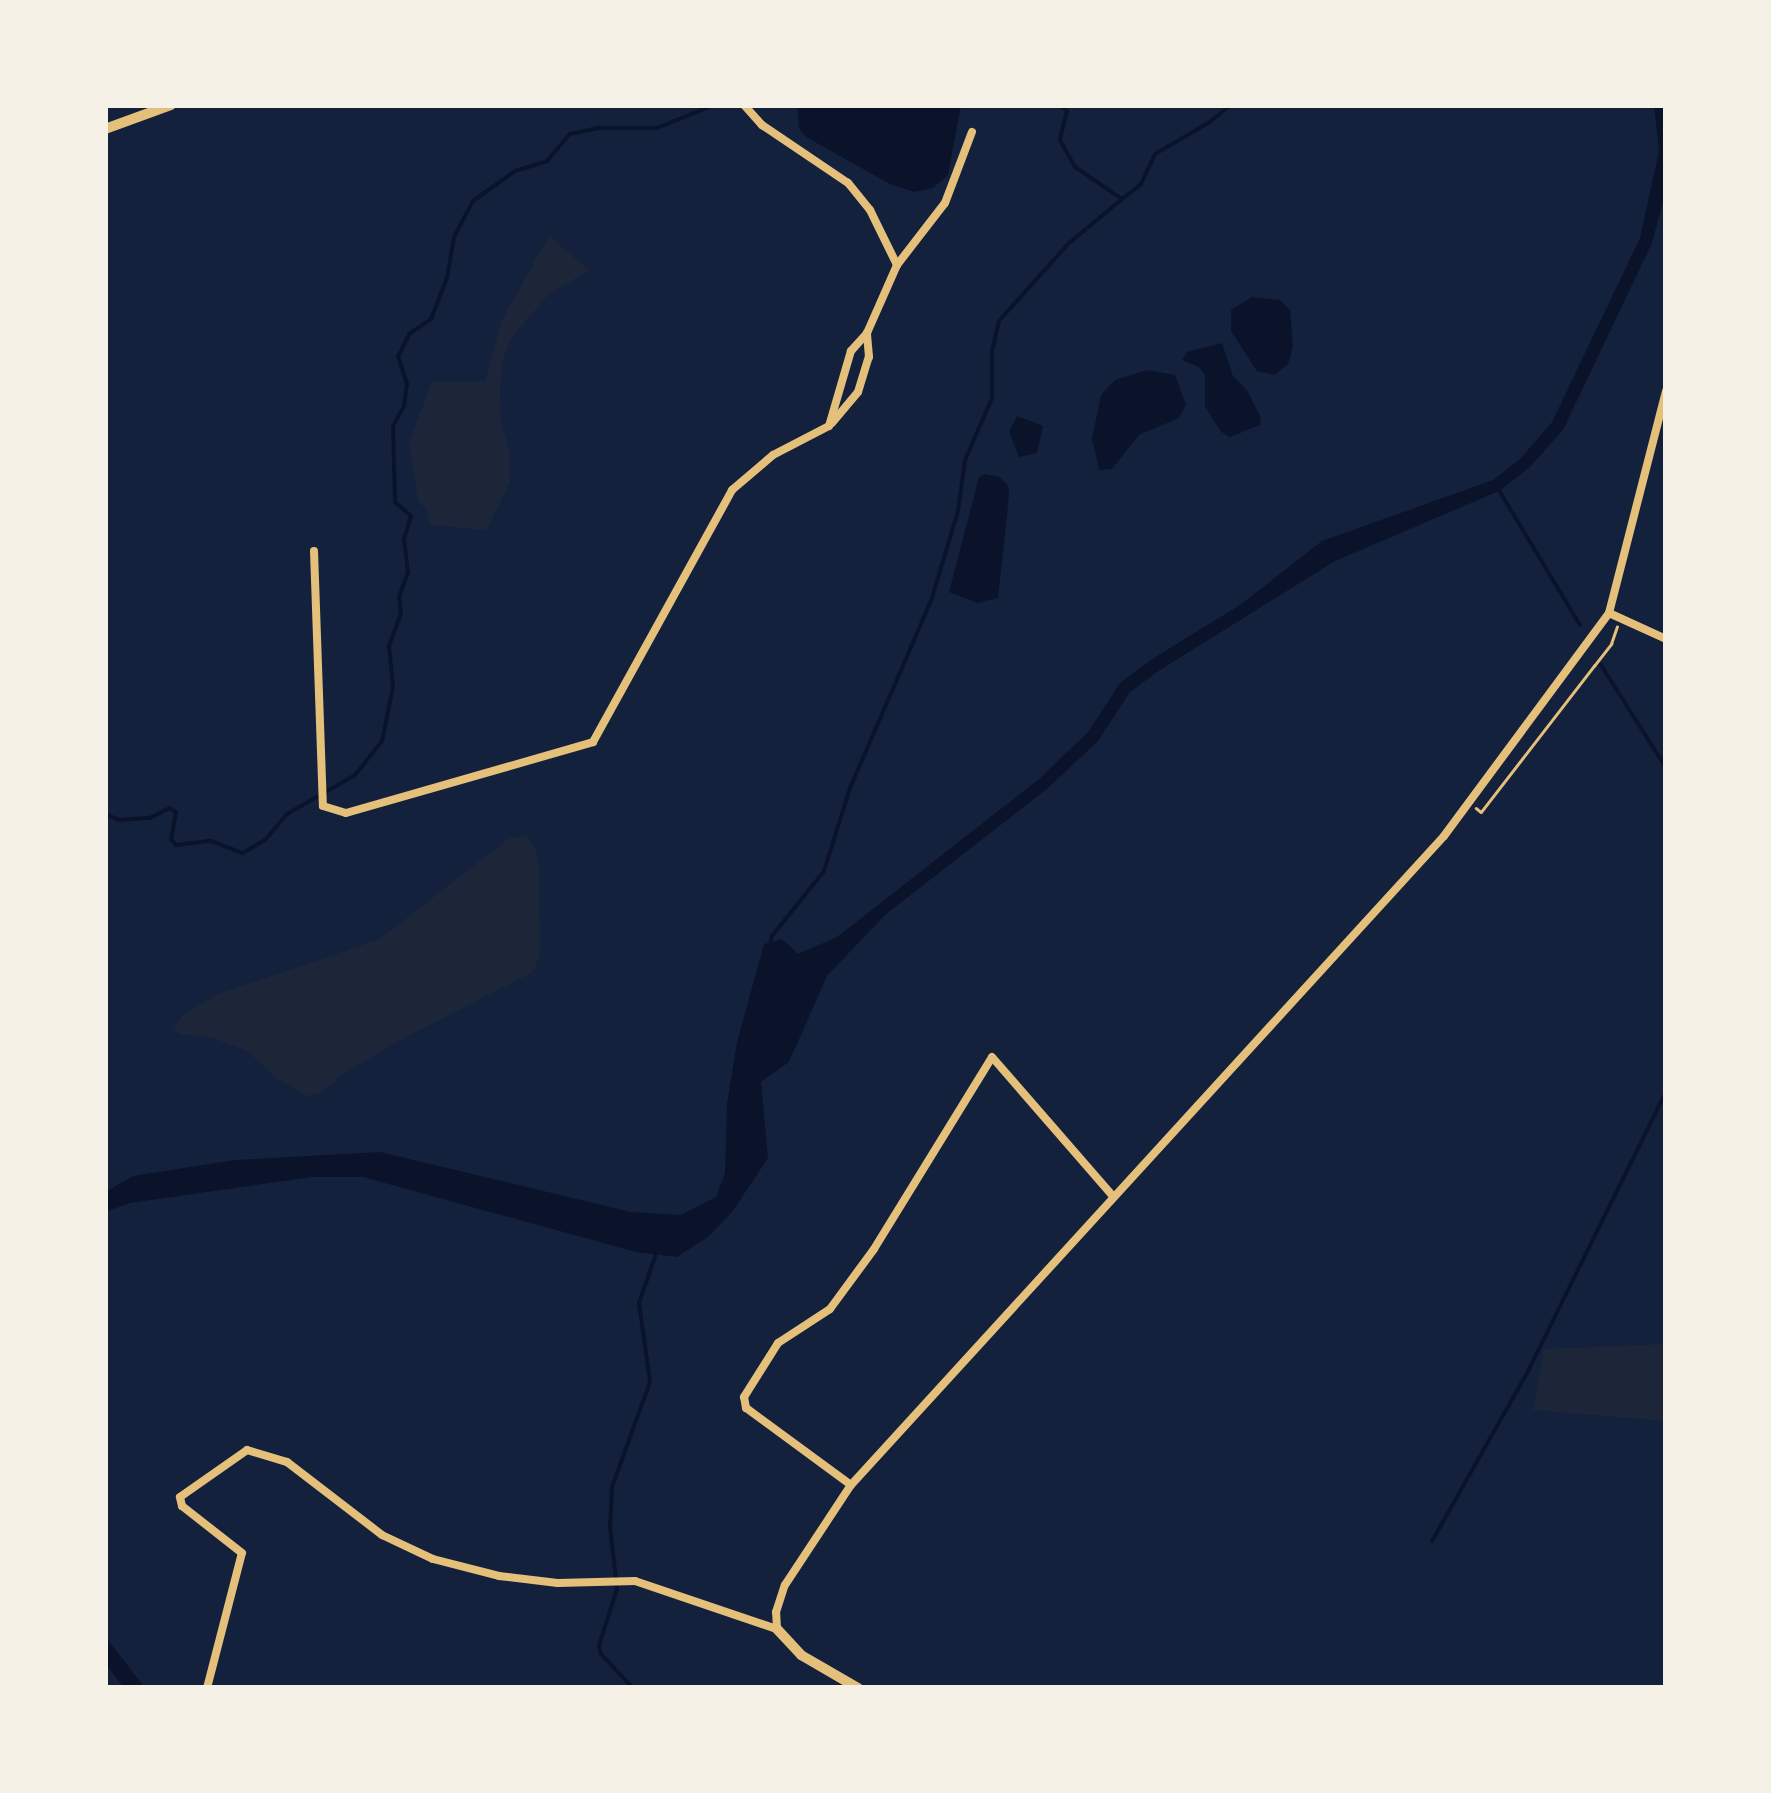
<!DOCTYPE html>
<html>
<head>
<meta charset="utf-8">
<style>
  body { margin:0 }
  #map { position:relative; width:1771px; height:1793px; overflow:hidden; background:#14213d; font-family:Karla,sans-serif }
  div>[style] { position:absolute }
  .green>* { inset:0; background:#1d2539 }
  .water>* { inset:0; background:#0b132b }
  .stream>* { height:4px; margin:-2px; padding:0 2px; transform-origin:2px; border-radius:2px; background:#0b132b }
  .path>* { height:2.5px; margin:-1.25px; padding:0 1.25px; transform-origin:1.25px; border-radius:1.25px; background:#e5c07b }
  .minor>* { height:8px; margin:-4px; padding:0 4px; transform-origin:4px; border-radius:4px; background:#e5c07b }
  .tertiary>* { height:10px; margin:-5px; padding:0 5px; transform-origin:5px; border-radius:5px; background:#e5c07b }
  span { translate:-50% -50%; white-space:nowrap; text-align:center; line-height:1.15; -webkit-text-stroke:8px #f6f1e7; paint-order:stroke }
  .frame { position:absolute; inset:0; border:108px solid #f6f1e7; pointer-events:none }
</style>
</head>
<body>
<div id="map">
  <div class="green">
    <i style="clip-path:polygon(549px 236px,589px 270px,548px 295px,511px 338px,502px 362px,500px 391px,501px 424px,510px 452px,510px 482px,486px 530px,431px 525px,426px 509px,418px 501px,409px 442px,432px 382px,485px 381px,502px 320px)"></i>
    <i style="clip-path:polygon(526px 835px,535px 847px,539px 865px,540px 955px,533px 972px,406px 1037px,344px 1073px,321px 1093px,306px 1096px,276px 1078px,246px 1050px,209px 1037px,179px 1034px,174px 1026px,182px 1016px,216px 995px,380px 939px,508px 839px)"></i>
    <i style="clip-path:polygon(1666px 1344px,1666px 1421px,1533px 1410px,1544px 1349px)"></i>
  </div>
  <div class="water">
    <i style="clip-path:polygon(797px 105px,961px 105px,948px 175px,933px 188px,914px 192px,890px 184px,806px 137px,799px 128px)"></i>
    <i style="clip-path:polygon(1654px 105px,1666px 105px,1666px 190px,1652px 243px,1563px 430px,1529px 468px,1499px 491px,1335px 561px,1160px 670px,1130px 692px,1098px 741px,1047px 789px,885px 915px,827px 976px,789px 1062px,761px 1082px,768px 1158px,732px 1212px,708px 1237px,677px 1257px,636px 1252px,363px 1177px,312px 1177px,130px 1203px,105px 1212px,105px 1192px,133px 1176px,235px 1160px,380px 1152px,631px 1212px,681px 1215px,716px 1197px,725px 1173px,727px 1104px,737px 1042px,764px 944px,782px 939px,798px 954px,837px 937px,1039px 779px,1088px 732px,1120px 683px,1152px 659px,1240px 605px,1322px 541px,1493px 480px,1520px 459px,1552px 422px,1640px 238px,1659px 151px)"></i>
    <i style="clip-path:polygon(1252px 297px,1280px 300px,1290px 310px,1293px 347px,1288px 364px,1274px 375px,1257px 371px,1231px 331px,1231px 310px)"></i>
    <i style="clip-path:polygon(1222px 343px,1233px 376px,1247px 390px,1261px 418px,1260px 425px,1230px 437px,1221px 432px,1205px 407px,1205px 375px,1199px 367px,1182px 360px,1187px 352px)"></i>
    <i style="clip-path:polygon(1147px 370px,1175px 375px,1186px 405px,1179px 418px,1139px 435px,1112px 469px,1099px 470px,1092px 439px,1101px 395px,1115px 380px)"></i>
    <i style="clip-path:polygon(1017px 416px,1043px 426px,1037px 453px,1019px 457px,1009px 432px)"></i>
    <i style="clip-path:polygon(984px 474px,1000px 477px,1008px 485px,1009px 496px,998px 598px,978px 603px,949px 592px,979px 477px)"></i>
    <i style="clip-path:polygon(105px 1636px,145px 1688px,124px 1688px,105px 1663px)"></i>
  </div>
  <div class="stream">
    <i style="left:961px;top:105px;width:15px"></i>
    <i style="left:1060px;top:105px;width:9px;rotate:41deg"></i>
    <i style="left:1067px;top:111px;width:30px;rotate:104deg"></i>
    <i style="left:1060px;top:140px;width:31px;rotate:61deg"></i>
    <i style="left:1075px;top:167px;width:57px;rotate:34.2deg"></i>
    <i style="left:1122px;top:199px;width:24px;rotate:-38deg"></i>
    <i style="left:1141px;top:184px;width:33px;rotate:-65deg"></i>
    <i style="left:1155px;top:154px;width:64px;rotate:-30.2deg"></i>
    <i style="left:1210px;top:122px;width:26px;rotate:-40deg"></i>
    <i style="left:1497px;top:487px;width:161px;rotate:59deg"></i>
    <i style="left:1601px;top:665px;width:122px;rotate:57.7deg"></i>
    <i style="left:105px;top:814px;width:15px;rotate:23deg"></i>
    <i style="left:119px;top:820px;width:31px;rotate:-4deg"></i>
    <i style="left:150px;top:818px;width:22px;rotate:-27deg"></i>
    <i style="left:170px;top:808px;width:7px;rotate:34deg"></i>
    <i style="left:176px;top:812px;width:27px;rotate:100deg"></i>
    <i style="left:171px;top:839px;width:8px;rotate:50deg"></i>
    <i style="left:176px;top:845px;width:35px;rotate:-7deg"></i>
    <i style="left:211px;top:841px;width:34px;rotate:21deg"></i>
    <i style="left:243px;top:853px;width:26px;rotate:-31deg"></i>
    <i style="left:265px;top:840px;width:34px;rotate:-50deg"></i>
    <i style="left:287px;top:814px;width:78px;rotate:-29.8deg"></i>
    <i style="left:355px;top:775px;width:43px;rotate:-51.5deg"></i>
    <i style="left:382px;top:741px;width:55px;rotate:-78.5deg"></i>
    <i style="left:393px;top:687px;width:41px;rotate:-95.6deg"></i>
    <i style="left:389px;top:646px;width:35px;rotate:-70deg"></i>
    <i style="left:401px;top:613px;width:16px;rotate:-97deg"></i>
    <i style="left:399px;top:597px;width:27px;rotate:-70deg"></i>
    <i style="left:408px;top:572px;width:33px;rotate:-97deg"></i>
    <i style="left:404px;top:539px;width:24px;rotate:-73deg"></i>
    <i style="left:411px;top:516px;width:21px;rotate:-139deg"></i>
    <i style="left:395px;top:502px;width:76px;rotate:-91.5deg"></i>
    <i style="left:393px;top:426px;width:23px;rotate:-61deg"></i>
    <i style="left:404px;top:406px;width:22px;rotate:-82deg"></i>
    <i style="left:407px;top:384px;width:28px;rotate:-108deg"></i>
    <i style="left:398px;top:357px;width:25px;rotate:-64deg"></i>
    <i style="left:409px;top:334px;width:27px;rotate:-34deg"></i>
    <i style="left:431px;top:319px;width:44px;rotate:-68.7deg"></i>
    <i style="left:447px;top:278px;width:42px;rotate:-80.3deg"></i>
    <i style="left:454px;top:237px;width:41px;rotate:-62.2deg"></i>
    <i style="left:473px;top:201px;width:52px;rotate:-35.5deg"></i>
    <i style="left:515px;top:171px;width:34px;rotate:-17deg"></i>
    <i style="left:547px;top:161px;width:35px;rotate:-50deg"></i>
    <i style="left:570px;top:134px;width:30px;rotate:-12deg"></i>
    <i style="left:599px;top:128px;width:58px"></i>
    <i style="left:657px;top:128px;width:61px;rotate:-22deg"></i>
    <i style="left:770px;top:947px;width:11px;rotate:-80deg"></i>
    <i style="left:772px;top:936px;width:83px;rotate:-51.3deg"></i>
    <i style="left:824px;top:871px;width:87px;rotate:-72.6deg"></i>
    <i style="left:850px;top:788px;width:204px;rotate:-66.6deg"></i>
    <i style="left:931px;top:601px;width:94px;rotate:-73.3deg"></i>
    <i style="left:958px;top:511px;width:51px;rotate:-82.2deg"></i>
    <i style="left:965px;top:460px;width:68px;rotate:-66.5deg"></i>
    <i style="left:992px;top:398px;width:47px;rotate:-90deg"></i>
    <i style="left:992px;top:351px;width:31px;rotate:-77deg"></i>
    <i style="left:999px;top:321px;width:103px;rotate:-48.1deg"></i>
    <i style="left:1068px;top:244px;width:70px;rotate:-39.8deg"></i>
    <i style="left:1432px;top:1541px;width:193px;rotate:-60.5deg"></i>
    <i style="left:1527px;top:1373px;width:313px;rotate:-63.7deg"></i>
    <i style="left:633px;top:1688px;width:47px;rotate:-133.3deg"></i>
    <i style="left:601px;top:1654px;width:9px;rotate:-103deg"></i>
    <i style="left:599px;top:1645px;width:59px;rotate:-72.2deg"></i>
    <i style="left:617px;top:1589px;width:62px;rotate:-96.4deg"></i>
    <i style="left:610px;top:1527px;width:40px;rotate:-87.1deg"></i>
    <i style="left:612px;top:1487px;width:112px;rotate:-70.1deg"></i>
    <i style="left:650px;top:1382px;width:80px;rotate:-97.9deg"></i>
    <i style="left:639px;top:1303px;width:52px;rotate:-70.9deg"></i>
  </div>
  <div class="path">
    <i style="left:1476px;top:808px;width:6px;rotate:39deg"></i>
    <i style="left:1481px;top:812px;width:185px;rotate:-52.3deg"></i>
    <i style="left:1594px;top:666px;width:28px;rotate:-52deg"></i>
    <i style="left:1611px;top:644px;width:18px;rotate:-71deg"></i>
  </div>
  <div class="minor">
    <i style="left:897px;top:265px;width:78px;rotate:-52.3deg"></i>
    <i style="left:945px;top:203px;width:76px;rotate:-69.2deg"></i>
    <i style="left:832px;top:423px;width:40px;rotate:-50deg"></i>
    <i style="left:858px;top:392px;width:37px;rotate:-73deg"></i>
    <i style="left:869px;top:357px;width:24px;rotate:-95deg"></i>
    <i style="left:314px;top:551px;width:255px;rotate:88deg"></i>
    <i style="left:323px;top:806px;width:24px;rotate:17deg"></i>
    <i style="left:346px;top:813px;width:257px;rotate:-16deg"></i>
    <i style="left:593px;top:742px;width:288px;rotate:-61.1deg"></i>
    <i style="left:732px;top:490px;width:54px;rotate:-40.5deg"></i>
    <i style="left:773px;top:455px;width:63px;rotate:-27.4deg"></i>
    <i style="left:829px;top:426px;width:78px;rotate:-73.7deg"></i>
    <i style="left:851px;top:351px;width:24px;rotate:-48deg"></i>
    <i style="left:867px;top:333px;width:74px;rotate:-66.2deg"></i>
    <i style="left:897px;top:265px;width:61px;rotate:-116.1deg"></i>
    <i style="left:870px;top:210px;width:35px;rotate:-129deg"></i>
    <i style="left:848px;top:183px;width:104px;rotate:-146deg"></i>
    <i style="left:762px;top:125px;width:27px;rotate:-132deg"></i>
    <i style="left:1609px;top:613px;width:63px;rotate:24.5deg"></i>
    <i style="left:851px;top:1485px;width:130px;rotate:-143.7deg"></i>
    <i style="left:746px;top:1408px;width:11px;rotate:-100deg"></i>
    <i style="left:744px;top:1397px;width:64px;rotate:-57.8deg"></i>
    <i style="left:778px;top:1343px;width:62px;rotate:-33.2deg"></i>
    <i style="left:830px;top:1309px;width:74px;rotate:-53.7deg"></i>
    <i style="left:874px;top:1249px;width:225px;rotate:-58.4deg"></i>
    <i style="left:992px;top:1057px;width:184px;rotate:49deg"></i>
    <i style="left:207px;top:1688px;width:139px;rotate:-75.5deg"></i>
    <i style="left:242px;top:1553px;width:76px;rotate:-141.9deg"></i>
    <i style="left:182px;top:1506px;width:9px;rotate:-103deg"></i>
    <i style="left:180px;top:1497px;width:82px;rotate:-35deg"></i>
    <i style="left:247px;top:1450px;width:42px;rotate:16.7deg"></i>
    <i style="left:287px;top:1462px;width:120px;rotate:37.5deg"></i>
    <i style="left:382px;top:1535px;width:56px;rotate:25.2deg"></i>
    <i style="left:433px;top:1559px;width:68px;rotate:14.4deg"></i>
    <i style="left:499px;top:1576px;width:59px;rotate:6.8deg"></i>
    <i style="left:558px;top:1583px;width:77px;rotate:-1.5deg"></i>
    <i style="left:635px;top:1581px;width:150px;rotate:18.7deg"></i>
    <i style="left:777px;top:1629px;width:17px;rotate:-93deg"></i>
    <i style="left:776px;top:1612px;width:28px;rotate:-72deg"></i>
    <i style="left:785px;top:1585px;width:120px;rotate:-56.6deg"></i>
    <i style="left:851px;top:1485px;width:879px;rotate:-47.58deg"></i>
    <i style="left:1444px;top:836px;width:277px;rotate:-53.5deg"></i>
    <i style="left:1609px;top:613px;width:229px;rotate:-75.6deg"></i>
  </div>
  <div class="tertiary">
    <i style="left:105px;top:129px;width:70px;rotate:-20deg"></i>
    <i style="left:777px;top:1629px;width:35px;rotate:47deg"></i>
    <i style="left:801px;top:1655px;width:66px;rotate:30.1deg"></i>
  </div>
  <div class="frame"></div>
</div>
</body>
</html>
